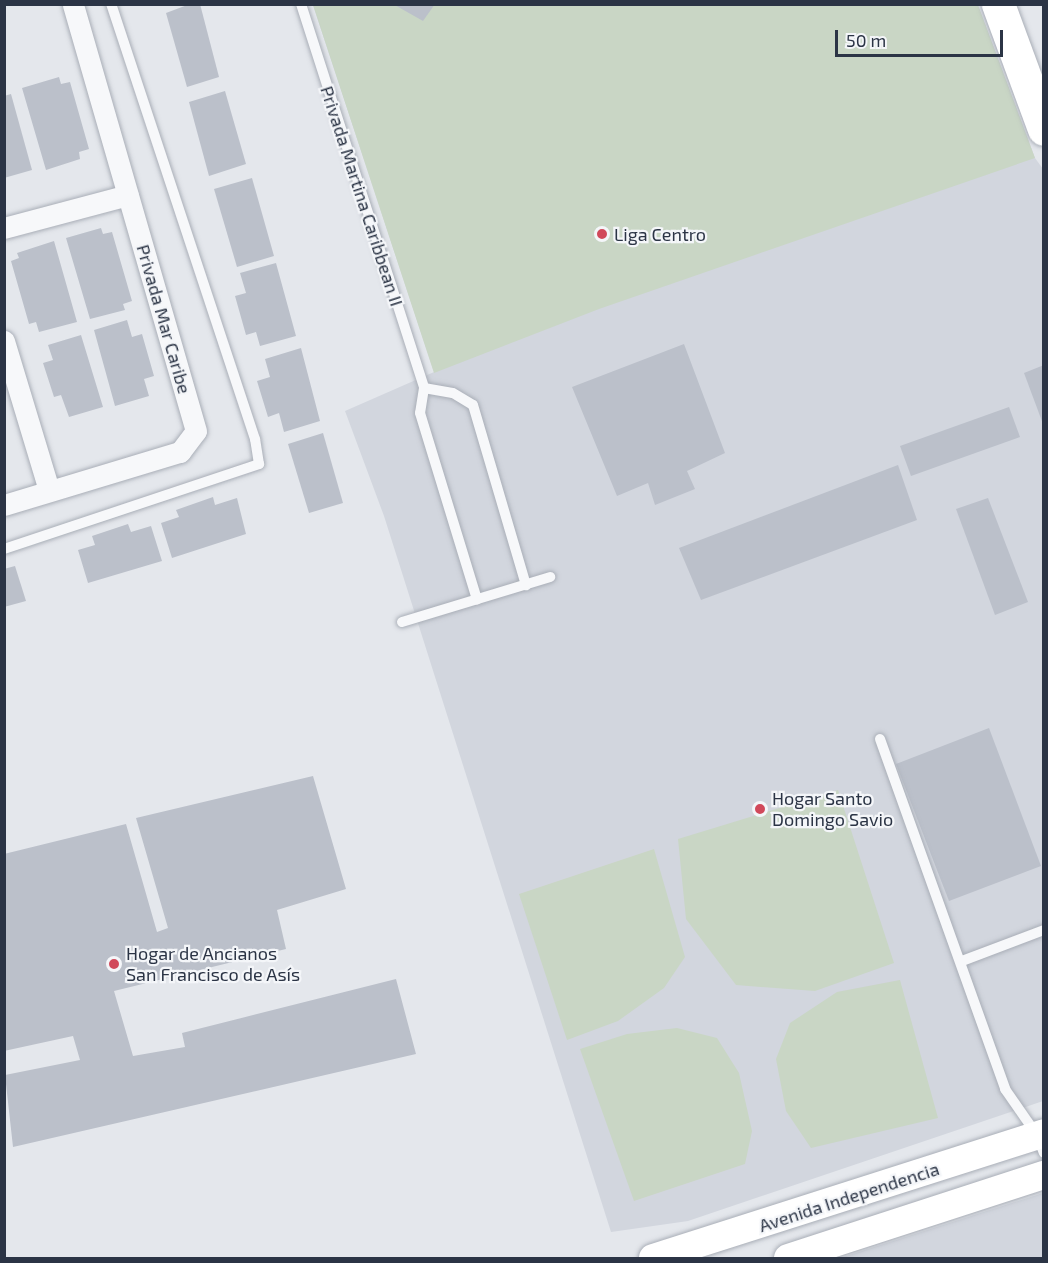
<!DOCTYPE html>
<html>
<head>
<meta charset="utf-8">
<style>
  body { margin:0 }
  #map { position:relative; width:1048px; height:1263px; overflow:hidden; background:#e4e7ec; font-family:"Exo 2",sans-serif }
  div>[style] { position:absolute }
  .built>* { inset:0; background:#d2d6de }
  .green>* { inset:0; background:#c9d6c5 }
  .building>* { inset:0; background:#bbc0ca }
  .roads { filter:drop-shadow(0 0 2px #a9aeb7) drop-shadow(0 0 2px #a9aeb7) }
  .service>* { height:10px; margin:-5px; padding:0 5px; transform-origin:5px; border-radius:5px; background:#f7f8fa }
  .minor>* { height:21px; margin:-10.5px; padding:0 10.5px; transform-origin:10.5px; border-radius:10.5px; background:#f7f8fa }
  .secondary>* { height:28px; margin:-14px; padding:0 14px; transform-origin:14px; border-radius:14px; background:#fff }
  .trunk>* { height:33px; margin:-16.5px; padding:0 16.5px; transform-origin:16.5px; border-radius:16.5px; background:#fff }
  .dots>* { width:16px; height:16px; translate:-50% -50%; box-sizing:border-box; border:3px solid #f4f6f9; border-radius:50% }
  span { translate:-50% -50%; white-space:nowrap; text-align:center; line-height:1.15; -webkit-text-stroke:4.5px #f4f6f9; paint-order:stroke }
  .street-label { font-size:18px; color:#2b3445 }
  .poi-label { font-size:18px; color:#2b3445 }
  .left { translate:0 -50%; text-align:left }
  .frame { position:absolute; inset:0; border:6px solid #2b3445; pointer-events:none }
  .scale { position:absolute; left:835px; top:30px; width:168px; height:27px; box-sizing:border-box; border:3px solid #2b3445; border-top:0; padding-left:8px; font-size:18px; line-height:21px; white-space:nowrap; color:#2b3445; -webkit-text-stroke:4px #f4f6f9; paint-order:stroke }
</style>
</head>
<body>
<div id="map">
  <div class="built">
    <i style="clip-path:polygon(313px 5px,978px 5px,1035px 158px,1043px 169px,1043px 1101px,688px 1221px,611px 1232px,384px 516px,345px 411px,434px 372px)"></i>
    <i style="clip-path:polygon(1043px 1193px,1043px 1258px,840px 1258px)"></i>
  </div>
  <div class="green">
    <i style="clip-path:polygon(313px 5px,978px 5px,1035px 158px,599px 309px,434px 373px)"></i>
    <i style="clip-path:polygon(838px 790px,894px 963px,815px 991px,736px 985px,686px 919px,678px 839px)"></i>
    <i style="clip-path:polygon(654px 849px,685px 957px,664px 988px,618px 1021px,567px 1040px,519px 894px)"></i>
    <i style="clip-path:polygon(900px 980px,938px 1118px,811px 1148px,786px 1111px,776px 1059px,790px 1023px,837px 992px)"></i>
    <i style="clip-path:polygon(677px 1028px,717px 1038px,739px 1073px,752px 1131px,745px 1164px,634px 1201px,580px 1049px,627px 1034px)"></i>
  </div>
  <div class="building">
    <i style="clip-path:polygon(190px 4px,200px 4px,219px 77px,187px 87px,166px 13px)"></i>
    <i style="clip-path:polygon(393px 4px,435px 4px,423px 21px)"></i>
    <i style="clip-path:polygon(59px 77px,61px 84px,70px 82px,89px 149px,79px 152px,80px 159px,46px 170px,22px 88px)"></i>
    <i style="clip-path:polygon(225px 91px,246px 164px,209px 176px,189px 102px)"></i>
    <i style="clip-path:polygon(11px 94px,32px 170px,4px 178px,4px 96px)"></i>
    <i style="clip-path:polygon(252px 178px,274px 256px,237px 267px,214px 189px)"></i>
    <i style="clip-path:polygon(101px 228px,103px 234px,112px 232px,132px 301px,123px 304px,125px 310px,90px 319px,66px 238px)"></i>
    <i style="clip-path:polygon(54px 241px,77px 322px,39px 332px,36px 322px,29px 324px,11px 261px,19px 258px,17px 253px)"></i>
    <i style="clip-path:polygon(276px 263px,296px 336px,260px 346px,256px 332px,246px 335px,235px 296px,246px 293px,240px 273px)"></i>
    <i style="clip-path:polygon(127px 320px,132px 337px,142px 334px,154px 376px,144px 379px,149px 396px,115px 406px,94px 330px)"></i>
    <i style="clip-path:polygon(81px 335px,103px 407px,69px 417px,61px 395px,54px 397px,43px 363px,53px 360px,48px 345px)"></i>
    <i style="clip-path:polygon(684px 344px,725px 453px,687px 471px,695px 489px,655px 505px,648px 483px,617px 496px,572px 387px)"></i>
    <i style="clip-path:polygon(301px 348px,320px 421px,284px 432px,279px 413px,268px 417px,257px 381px,270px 377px,265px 359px)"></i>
    <i style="clip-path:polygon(1044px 365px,1044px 424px,1043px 424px,1024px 373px)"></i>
    <i style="clip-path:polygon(1009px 407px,1020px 437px,911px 476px,900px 446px)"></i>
    <i style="clip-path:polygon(323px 433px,343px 503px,309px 513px,288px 444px)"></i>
    <i style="clip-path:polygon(898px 465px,917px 520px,701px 600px,679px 548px)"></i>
    <i style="clip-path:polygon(213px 497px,215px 505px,237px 498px,246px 534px,172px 558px,161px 523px,179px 517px,176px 510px)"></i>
    <i style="clip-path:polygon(988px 498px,1028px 602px,995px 615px,956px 509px)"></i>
    <i style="clip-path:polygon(128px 524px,131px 532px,151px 526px,162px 561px,88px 583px,78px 550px,95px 545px,92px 536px)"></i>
    <i style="clip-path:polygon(15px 566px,26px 601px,4px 607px,4px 569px)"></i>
    <i style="clip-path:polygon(989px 728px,1041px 866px,949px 901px,896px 764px)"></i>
    <i style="clip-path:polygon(313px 776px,346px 889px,277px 910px,286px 949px,114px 991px,133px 1056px,185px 1047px,182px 1033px,396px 979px,416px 1054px,13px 1147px,5px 1075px,80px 1060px,73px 1036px,4px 1051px,4px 854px,126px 824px,157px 932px,168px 928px,136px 818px)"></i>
  </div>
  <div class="roads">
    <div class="service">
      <i style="left:301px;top:4px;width:403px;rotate:72.2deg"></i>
      <i style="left:424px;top:388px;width:25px;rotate:99deg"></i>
      <i style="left:420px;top:413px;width:195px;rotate:73deg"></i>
      <i style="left:424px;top:388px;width:29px;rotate:10deg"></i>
      <i style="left:453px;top:393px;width:23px;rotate:31deg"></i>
      <i style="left:473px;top:405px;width:188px;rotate:73.6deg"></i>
      <i style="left:4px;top:549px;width:269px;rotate:-18.4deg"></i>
      <i style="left:259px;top:464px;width:25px;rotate:-99deg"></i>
      <i style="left:255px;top:439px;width:458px;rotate:-108.3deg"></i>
      <i style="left:402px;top:622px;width:155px;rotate:-16.9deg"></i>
      <i style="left:880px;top:739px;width:372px;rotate:70.3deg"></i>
      <i style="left:1005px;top:1089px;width:56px;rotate:55.2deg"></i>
      <i style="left:1037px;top:1135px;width:19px;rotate:69deg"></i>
      <i style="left:962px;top:961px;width:88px;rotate:-20.7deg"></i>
    </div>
    <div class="minor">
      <i style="left:4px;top:228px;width:128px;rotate:-14.9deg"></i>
      <i style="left:4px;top:341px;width:156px;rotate:73.2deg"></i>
      <i style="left:4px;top:505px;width:184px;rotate:-16.8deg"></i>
      <i style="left:180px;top:452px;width:26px;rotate:-53deg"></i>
      <i style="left:196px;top:431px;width:444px;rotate:-106.1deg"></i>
    </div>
    <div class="secondary">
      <i style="left:653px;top:1258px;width:410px;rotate:-17.7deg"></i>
      <i style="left:788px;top:1258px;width:269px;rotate:-18deg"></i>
    </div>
    <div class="trunk">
      <i style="left:998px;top:4px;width:133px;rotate:69.8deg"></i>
    </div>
  </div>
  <div class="dots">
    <i style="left:602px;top:234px;background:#d1495b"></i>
    <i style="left:760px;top:809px;background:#d1495b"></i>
    <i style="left:114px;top:964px;background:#d1495b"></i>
  </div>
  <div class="street-label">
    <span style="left:362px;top:196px;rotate:72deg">Privada Martina Caribbean II</span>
    <span style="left:164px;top:319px;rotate:74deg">Privada Mar Caribe</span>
    <span style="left:849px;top:1197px;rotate:-18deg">Avenida Independencia</span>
  </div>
  <div class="poi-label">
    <span class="left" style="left:614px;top:234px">Liga Centro</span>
    <span class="left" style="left:772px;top:809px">Hogar Santo<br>Domingo Savio</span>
    <span class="left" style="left:126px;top:964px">Hogar de Ancianos<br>San Francisco de Asís</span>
  </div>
  <div class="frame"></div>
  <div class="scale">50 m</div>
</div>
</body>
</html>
